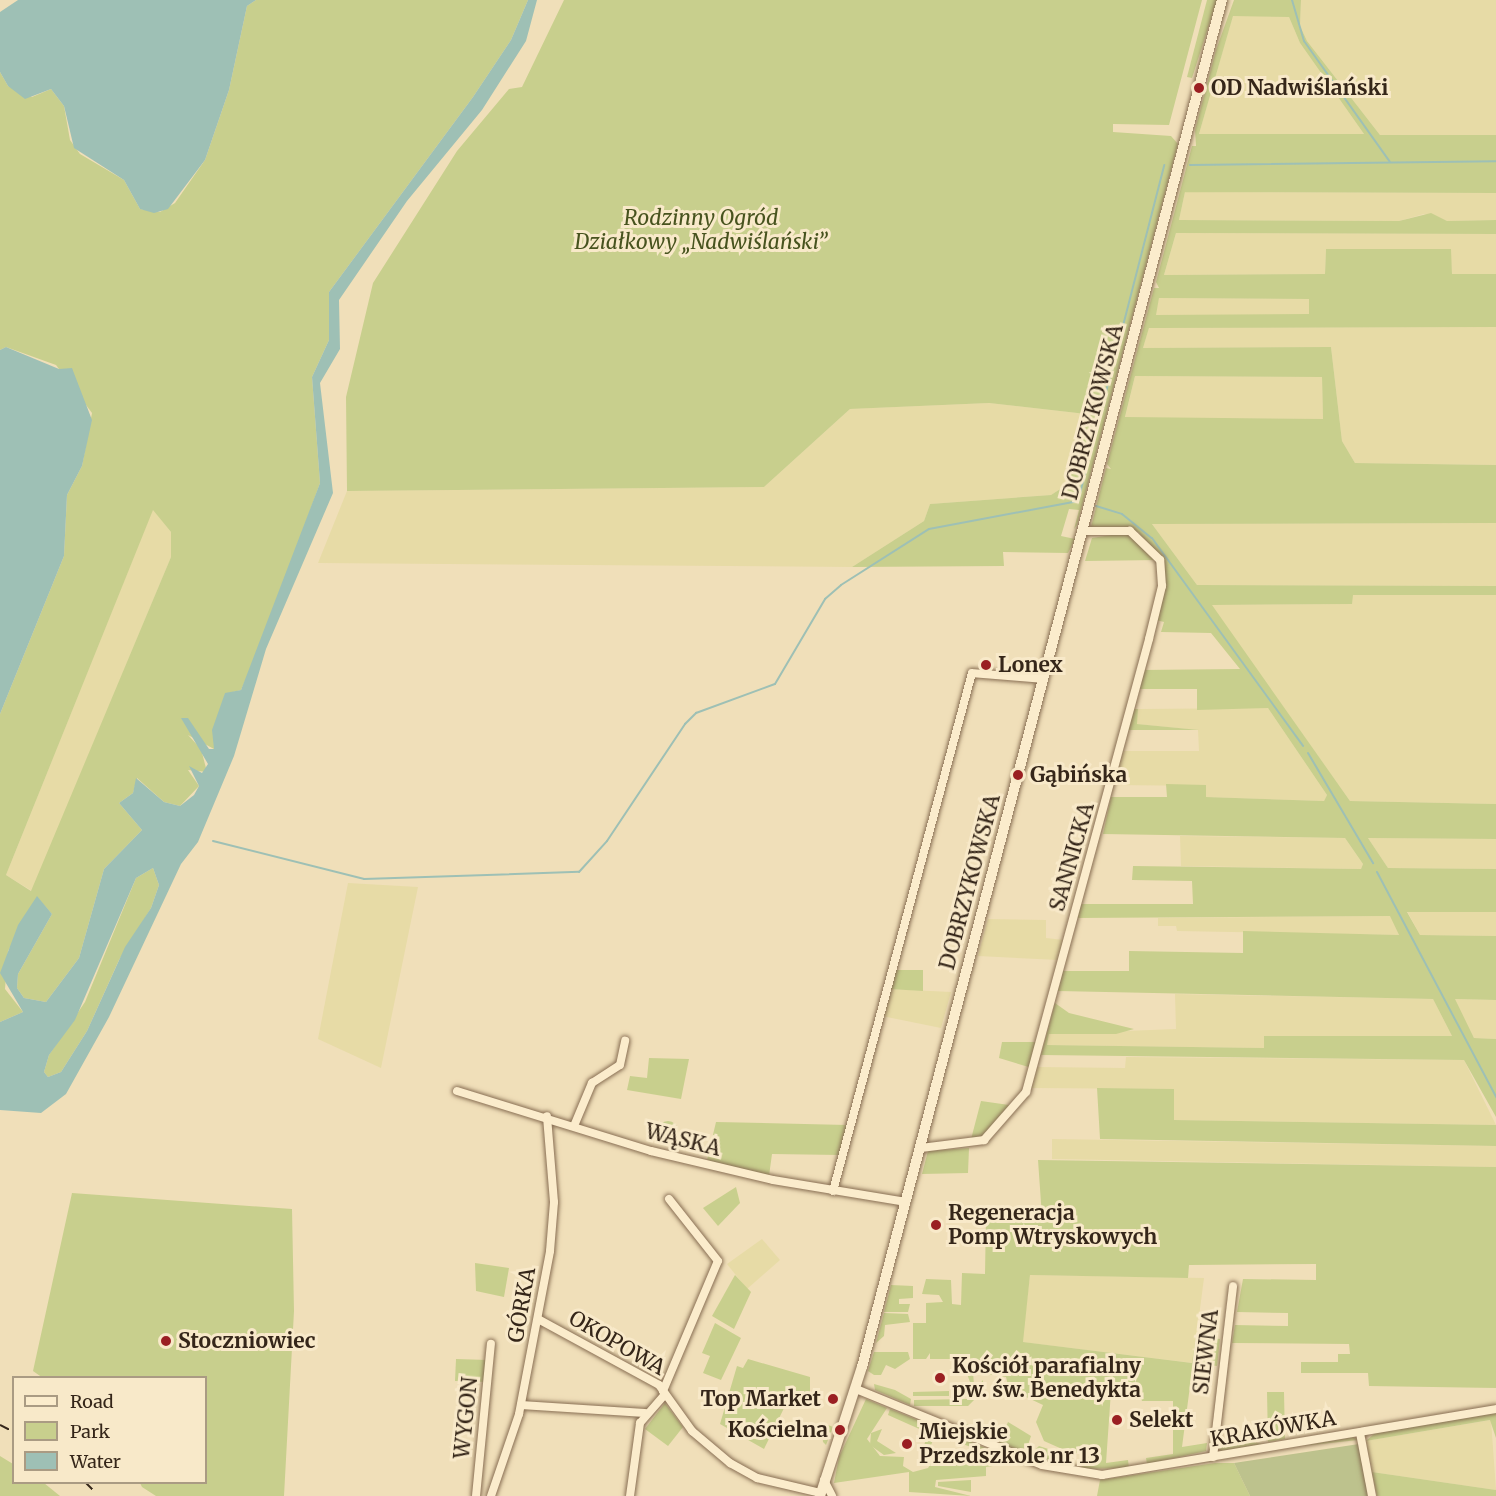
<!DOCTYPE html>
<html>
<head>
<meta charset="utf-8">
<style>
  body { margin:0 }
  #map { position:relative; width:1496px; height:1496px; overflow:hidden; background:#f0dfb9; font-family:Merriweather,serif }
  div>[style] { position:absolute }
  .farmland>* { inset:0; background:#e7dba6 }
  .green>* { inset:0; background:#c8cf8d }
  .round { border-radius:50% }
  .cemetery>* { inset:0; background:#bdc28d }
  .water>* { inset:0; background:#9ec0b5 }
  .stream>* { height:2px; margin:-1px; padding:0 1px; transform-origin:1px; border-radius:1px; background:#9ec0b5 }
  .roads { filter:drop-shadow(0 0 2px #886e53) drop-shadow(0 0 2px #886e53) }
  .street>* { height:8px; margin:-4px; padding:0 4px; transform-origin:4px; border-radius:4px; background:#fbeccc }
  .secondary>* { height:10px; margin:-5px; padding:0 5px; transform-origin:5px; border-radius:5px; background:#fbeccc }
  .rail>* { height:2px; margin-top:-1px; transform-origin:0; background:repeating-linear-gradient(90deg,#352619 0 10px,transparent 0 20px) }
  .dots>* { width:16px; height:16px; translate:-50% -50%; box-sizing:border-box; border:3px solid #f8e9c9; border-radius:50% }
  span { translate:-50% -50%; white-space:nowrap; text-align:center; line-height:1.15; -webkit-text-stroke:6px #f8e9c9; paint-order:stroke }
  .poi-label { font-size:21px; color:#352619; font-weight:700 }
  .left { translate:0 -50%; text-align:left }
  .right { translate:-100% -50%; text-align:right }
  .park-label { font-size:21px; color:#47531e; font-style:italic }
  .street-label { font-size:21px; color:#352619 }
  .legend { position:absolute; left:12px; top:1376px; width:195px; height:108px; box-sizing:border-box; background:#f8e9c9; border:2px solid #aa9b83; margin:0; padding:8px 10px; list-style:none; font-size:18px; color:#352619 }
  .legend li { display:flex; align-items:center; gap:12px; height:30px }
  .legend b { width:30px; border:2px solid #aa9b83 }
</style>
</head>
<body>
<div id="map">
  <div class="farmland">
    <i style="clip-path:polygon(1301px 0,1496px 0,1496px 135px,1380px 135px,1307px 41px,1300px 26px)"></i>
    <i style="clip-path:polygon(1233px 15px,1289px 17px,1300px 43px,1364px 134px,1199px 134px)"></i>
    <i style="clip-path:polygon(1185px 192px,1496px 193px,1496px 220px,1447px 221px,1424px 214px,1399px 221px,1179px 220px)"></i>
    <i style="clip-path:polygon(1176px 233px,1496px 234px,1496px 274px,1452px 274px,1450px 249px,1326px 249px,1325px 274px,1164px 275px)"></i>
    <i style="clip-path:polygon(1159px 298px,1309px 299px,1309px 315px,1155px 315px)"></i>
    <i style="clip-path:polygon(1496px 327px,1496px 465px,1355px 463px,1342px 441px,1331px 347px,1143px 348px,1149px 328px)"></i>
    <i style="clip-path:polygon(1135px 376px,1322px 377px,1323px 419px,1125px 418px)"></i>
    <i style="clip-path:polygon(989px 403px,1086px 414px,1068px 484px,1051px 495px,930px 504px,924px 521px,852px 567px,318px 563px,347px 491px,764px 487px,850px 409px)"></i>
    <i style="clip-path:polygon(153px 509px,171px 532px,171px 557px,32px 891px,6px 875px)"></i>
    <i style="clip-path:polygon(1496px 523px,1496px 586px,1197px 585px,1152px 524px)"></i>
    <i style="clip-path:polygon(1352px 595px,1496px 595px,1496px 804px,1350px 801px,1211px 605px,1351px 604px)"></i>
    <i style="clip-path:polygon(1268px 708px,1327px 795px,1324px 801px,1206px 797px,1206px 786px,1114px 785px,1123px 751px,1199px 751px,1198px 730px,1136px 724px,1138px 709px)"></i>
    <i style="clip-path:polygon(1180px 836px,1345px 838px,1363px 864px,1361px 869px,1181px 866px)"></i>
    <i style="clip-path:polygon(1368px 838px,1496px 839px,1496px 869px,1388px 868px)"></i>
    <i style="clip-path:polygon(348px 883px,418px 887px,381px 1068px,318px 1039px)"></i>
    <i style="clip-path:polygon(1407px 911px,1496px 912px,1496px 936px,1420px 935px)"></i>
    <i style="clip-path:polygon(1391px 916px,1399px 935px,1177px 931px,1176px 926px,1158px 926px,1158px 918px)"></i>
    <i style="clip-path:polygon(988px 919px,1046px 920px,1046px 938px,1064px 940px,1059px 960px,978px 956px)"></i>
    <i style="clip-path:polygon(889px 989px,951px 992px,941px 1028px,882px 1016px)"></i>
    <i style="clip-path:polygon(1175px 994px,1433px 999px,1452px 1036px,1265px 1036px,1264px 1048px,1047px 1045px,1049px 1034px,1176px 1029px)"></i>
    <i style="clip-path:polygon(1454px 999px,1496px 1000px,1496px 1039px,1474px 1038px)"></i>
    <i style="clip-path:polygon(1126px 1057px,1464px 1060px,1496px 1125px,1174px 1120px,1174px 1089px,1031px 1088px,1037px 1067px,1125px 1068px)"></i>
    <i style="clip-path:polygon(1052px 1139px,1496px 1146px,1496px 1167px,1052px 1159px)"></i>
    <i style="clip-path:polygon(762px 1239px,780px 1260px,747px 1289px,727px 1264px)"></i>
    <i style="clip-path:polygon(1030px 1275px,1204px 1278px,1193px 1363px,1022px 1342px)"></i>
    <i style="clip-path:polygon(1491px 1420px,1496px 1490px,1372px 1472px,1366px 1441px)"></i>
  </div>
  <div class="green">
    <i style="clip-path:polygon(evenodd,256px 0,528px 0,511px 40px,473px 97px,329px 292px,329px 340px,312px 377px,320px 483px,262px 643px,241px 690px,225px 694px,214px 749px,188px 735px,201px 749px,207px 772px,188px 770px,199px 786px,180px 806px,164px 802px,137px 778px,133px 793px,119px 803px,142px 830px,104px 869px,79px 958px,46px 1002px,24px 998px,17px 988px,18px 974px,52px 914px,37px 897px,8px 951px,5px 989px,23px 1012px,0 1022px,0 714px,64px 556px,67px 495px,82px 466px,92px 413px,56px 365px,6px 347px,0 350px,0 72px,8px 86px,32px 97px,51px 89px,64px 106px,70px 140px,80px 154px,124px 180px,140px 209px,160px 212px,175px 203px,205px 160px,229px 90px,247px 6px,256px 0,153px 510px,171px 532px,171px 557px,31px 891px,6px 875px,153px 510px)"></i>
    <i style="clip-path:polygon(564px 0,1202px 0,1169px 125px,1113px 124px,1113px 132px,1171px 136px,1178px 144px,1077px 525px,1074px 529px,1079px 510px,1069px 509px,1061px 536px,1075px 539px,1068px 553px,1003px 552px,1004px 566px,852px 567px,924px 521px,930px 504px,1051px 495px,1068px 484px,1086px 414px,989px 403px,850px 409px,764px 487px,347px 491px,346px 397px,373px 283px,457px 151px,509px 89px,522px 87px)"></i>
    <i style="clip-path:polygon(1207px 0,1217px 0,1192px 78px,1187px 77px)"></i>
    <i style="clip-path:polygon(evenodd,1234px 0,1301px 0,1300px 26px,1307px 41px,1380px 135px,1496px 135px,1496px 193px,1185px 192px,1179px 220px,1399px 221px,1431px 213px,1447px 221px,1496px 220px,1496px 234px,1176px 233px,1164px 275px,1325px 274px,1326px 249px,1451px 249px,1452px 274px,1496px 274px,1496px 327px,1149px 328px,1143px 348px,1331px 347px,1342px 441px,1355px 463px,1496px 465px,1496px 523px,1152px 524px,1197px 585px,1496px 586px,1496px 595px,1353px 595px,1352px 604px,1212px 605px,1350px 801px,1496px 804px,1496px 839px,1368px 838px,1388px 868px,1496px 869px,1496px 912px,1407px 912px,1420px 935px,1496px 936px,1496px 1000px,1455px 999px,1474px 1038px,1496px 1039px,1496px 1117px,1464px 1060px,1041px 1055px,1055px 1003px,1069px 1013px,1134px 1029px,1116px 1034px,1049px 1034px,1047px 1045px,1264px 1048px,1264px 1036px,1452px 1036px,1433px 999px,1058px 991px,1063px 971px,1129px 971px,1129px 951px,1243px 953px,1243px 931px,1399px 935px,1390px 916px,1075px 918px,1080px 904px,1193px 904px,1192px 881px,1132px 880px,1133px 866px,1361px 869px,1363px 864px,1345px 838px,1103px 834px,1111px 797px,1167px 797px,1166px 784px,1206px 785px,1206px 797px,1324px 801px,1327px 795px,1268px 708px,1197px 710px,1197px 689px,1136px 689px,1141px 670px,1240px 669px,1211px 633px,1161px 632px,1164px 622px,1156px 620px,1164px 592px,1164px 561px,1138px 532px,1091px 527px,1106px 468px,1111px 469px,1107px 464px,1154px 288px,1159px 288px,1156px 282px,1192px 146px,1196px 146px,1195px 130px,1216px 50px,1234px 0,1233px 16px,1289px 17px,1300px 43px,1364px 134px,1199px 134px,1233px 16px,1234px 0,1159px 298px,1309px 299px,1309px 314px,1156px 315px,1159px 298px,1234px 0,1135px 376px,1322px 377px,1323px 419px,1125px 417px,1135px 376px)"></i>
    <i style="clip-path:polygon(1118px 534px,1132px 535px,1158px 560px,1085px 561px,1092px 538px)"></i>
    <i style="clip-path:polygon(1131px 709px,1138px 709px,1137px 724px,1199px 730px,1125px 730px)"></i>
    <i style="clip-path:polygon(153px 868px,159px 885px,151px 908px,119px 960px,87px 1031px,61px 1072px,48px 1077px,44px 1072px,49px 1055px,85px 1002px,136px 878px)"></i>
    <i style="clip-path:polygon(894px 970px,923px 970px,923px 991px,889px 989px)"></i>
    <i style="clip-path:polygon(1002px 1042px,1038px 1042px,1032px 1068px,999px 1058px)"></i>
    <i style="clip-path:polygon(649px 1058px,689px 1059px,681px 1099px,627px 1090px,630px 1076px,647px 1078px)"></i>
    <i style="clip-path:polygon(1097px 1088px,1174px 1089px,1174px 1120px,1496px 1125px,1496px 1146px,1100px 1139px)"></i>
    <i style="clip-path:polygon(981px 1101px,1016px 1106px,995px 1130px,970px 1143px)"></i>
    <i class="round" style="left:658px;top:1121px;width:20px;height:20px"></i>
    <i style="clip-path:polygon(716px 1122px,847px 1125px,840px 1155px,772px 1154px,769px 1176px,707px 1160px)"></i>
    <i style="clip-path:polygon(969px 1148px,968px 1173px,922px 1174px,928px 1151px)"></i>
    <i style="clip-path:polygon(1038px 1160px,1496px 1167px,1496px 1388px,1369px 1386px,1368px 1373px,1301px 1373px,1301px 1362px,1338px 1362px,1338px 1354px,1350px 1354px,1349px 1344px,1232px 1343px,1235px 1325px,1288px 1326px,1288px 1313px,1237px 1312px,1243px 1279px,1316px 1280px,1316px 1264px,1189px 1265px,1188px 1278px,1030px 1275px,1023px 1342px,1192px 1363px,1196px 1336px,1220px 1339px,1217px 1366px,1193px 1363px,1182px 1447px,1207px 1443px,1206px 1451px,1147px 1464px,1146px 1458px,1173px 1454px,1173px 1401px,1142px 1401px,1136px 1383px,1125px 1383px,1125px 1391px,1111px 1391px,1106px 1463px,1128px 1460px,1129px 1468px,1081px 1469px,1085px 1452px,1071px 1453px,1044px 1441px,1036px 1422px,1043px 1405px,1009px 1389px,1006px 1377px,980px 1373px,965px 1359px,930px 1359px,930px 1353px,926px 1359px,913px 1359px,913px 1323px,926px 1323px,926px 1303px,943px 1302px,939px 1295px,922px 1294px,926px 1279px,951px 1280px,952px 1304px,961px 1305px,962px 1273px,985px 1274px,986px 1216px,1042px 1217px)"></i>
    <i style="clip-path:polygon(736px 1187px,740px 1203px,718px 1226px,703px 1208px)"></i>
    <i style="clip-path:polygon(72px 1193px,292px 1209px,294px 1311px,284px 1496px,156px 1496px,142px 1487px,140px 1483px,206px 1482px,206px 1378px,43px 1378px,33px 1371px)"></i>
    <i style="clip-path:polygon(475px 1263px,509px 1268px,504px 1297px,476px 1291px)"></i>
    <i style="clip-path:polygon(735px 1275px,751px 1292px,734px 1329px,712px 1316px)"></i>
    <i style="clip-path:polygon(891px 1285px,913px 1286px,913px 1298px,899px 1299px,899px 1304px,910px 1304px,908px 1312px,884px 1312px)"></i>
    <i style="clip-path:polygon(884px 1313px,908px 1314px,910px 1322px,885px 1325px,884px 1336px,876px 1343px)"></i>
    <i style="clip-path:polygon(715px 1323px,741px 1338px,721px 1380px,703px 1373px,710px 1356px,702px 1353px)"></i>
    <i style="clip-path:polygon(874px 1352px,908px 1352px,910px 1359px,895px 1369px,886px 1365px,881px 1375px,874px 1375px,868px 1371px)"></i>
    <i style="clip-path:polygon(456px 1359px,488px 1360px,486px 1382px,455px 1381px)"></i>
    <i style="clip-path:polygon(748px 1359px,810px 1377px,810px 1404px,786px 1404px,764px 1449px,720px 1424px,737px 1366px,743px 1368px)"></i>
    <i style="clip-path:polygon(963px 1363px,973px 1372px,974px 1385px,962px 1397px,970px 1382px)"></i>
    <i style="clip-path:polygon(983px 1380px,983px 1391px,968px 1406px,914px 1406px,914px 1400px,967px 1399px)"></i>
    <i style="clip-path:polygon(874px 1384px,895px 1390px,911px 1399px,910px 1405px,875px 1390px)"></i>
    <i style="clip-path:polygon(949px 1391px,949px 1396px,913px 1396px,913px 1392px)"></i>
    <i style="clip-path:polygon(1267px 1392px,1284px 1392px,1285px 1439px,1268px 1442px)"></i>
    <i style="clip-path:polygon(866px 1399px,887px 1408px,867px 1439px,880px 1456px,904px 1457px,903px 1466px,913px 1472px,928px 1468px,941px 1448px,941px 1455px,977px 1464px,982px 1451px,949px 1439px,944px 1442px,945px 1431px,995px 1452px,993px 1466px,986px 1467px,986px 1476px,936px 1480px,935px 1487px,971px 1496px,909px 1492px,909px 1472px,834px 1483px,839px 1457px)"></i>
    <i style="clip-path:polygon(665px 1403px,683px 1427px,668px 1446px,645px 1429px)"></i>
    <i style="clip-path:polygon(890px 1409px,938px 1428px,935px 1436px,888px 1415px)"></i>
    <i style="clip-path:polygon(1496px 1413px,1496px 1438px,1490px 1420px,1366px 1441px,1375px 1433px)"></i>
    <i style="clip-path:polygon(821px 1422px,833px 1427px,826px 1445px,823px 1442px)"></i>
    <i style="clip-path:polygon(960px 1422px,980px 1428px,1000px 1429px,995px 1442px,958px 1426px)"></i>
    <i style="clip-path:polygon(1008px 1422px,1031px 1436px,1025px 1454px,999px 1443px)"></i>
    <i style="clip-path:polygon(882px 1429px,877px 1441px,896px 1453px,884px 1455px,870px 1445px,871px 1433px)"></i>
    <i style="clip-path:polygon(927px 1435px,934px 1438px,924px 1462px,919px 1464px)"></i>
    <i style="clip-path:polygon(1353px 1437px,1358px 1440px,1302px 1446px)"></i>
    <i style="clip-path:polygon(1252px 1442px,1263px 1444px,1221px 1451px,1217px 1447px)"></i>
    <i style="clip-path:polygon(1039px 1446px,1067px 1455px,1075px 1468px,1029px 1455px)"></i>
    <i style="clip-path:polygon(0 1456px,13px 1464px,14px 1482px,44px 1483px,60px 1496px,0 1496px)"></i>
    <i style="clip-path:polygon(1215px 1463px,1234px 1463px,1250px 1496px,1097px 1496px,1100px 1480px)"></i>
    <i style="clip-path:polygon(1372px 1472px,1496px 1490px,1496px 1496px,1377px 1496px)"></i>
    <i style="clip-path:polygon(971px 1480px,971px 1492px,938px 1486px,938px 1482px)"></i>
  </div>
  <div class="cemetery">
    <i style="clip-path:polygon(1359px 1444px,1368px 1496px,1250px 1496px,1234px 1463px)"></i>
  </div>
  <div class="water">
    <i style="clip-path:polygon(18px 0,256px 0,247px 6px,229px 90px,205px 160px,168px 209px,154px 213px,140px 209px,124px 180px,74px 148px,64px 106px,51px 89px,25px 99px,8px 86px,0 72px,0 12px)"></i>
    <i style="clip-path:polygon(evenodd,528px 0,537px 0,526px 41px,482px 110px,407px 201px,339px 300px,340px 349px,320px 383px,333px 493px,266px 649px,234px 756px,198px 842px,181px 864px,109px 1017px,66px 1094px,41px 1113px,0 1110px,0 1022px,23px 1012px,0 973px,18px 925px,37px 896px,52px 914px,18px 974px,17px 988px,24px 998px,46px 1002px,79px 958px,104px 869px,142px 830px,119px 803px,133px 793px,136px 778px,164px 802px,180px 806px,194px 795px,199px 786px,189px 766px,202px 773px,208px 764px,181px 718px,188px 718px,209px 749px,214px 749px,212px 730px,225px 693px,241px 690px,320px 483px,312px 377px,329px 340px,329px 292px,473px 97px,511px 40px,528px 0,153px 868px,159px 885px,151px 908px,125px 947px,87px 1031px,61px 1072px,48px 1077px,44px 1072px,49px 1055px,75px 1020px,136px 878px,153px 868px)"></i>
    <i style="clip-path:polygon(6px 347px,59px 369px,72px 368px,92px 420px,82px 466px,67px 495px,64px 556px,0 714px,0 350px)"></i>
  </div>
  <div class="stream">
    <i style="left:1292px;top:0;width:43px;rotate:73.7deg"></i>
    <i style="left:1304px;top:41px;width:148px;rotate:54.6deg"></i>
    <i style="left:1190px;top:165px;width:306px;rotate:-0.7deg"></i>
    <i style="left:1096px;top:506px;width:27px;rotate:17deg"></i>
    <i style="left:1122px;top:514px;width:38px;rotate:39deg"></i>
    <i style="left:1152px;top:538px;width:257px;rotate:54deg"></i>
    <i style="left:1308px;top:753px;width:128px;rotate:59.4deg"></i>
    <i style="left:213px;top:841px;width:156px;rotate:14.1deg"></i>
    <i style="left:364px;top:879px;width:215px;rotate:-1.9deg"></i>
    <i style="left:579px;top:872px;width:42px;rotate:-47.9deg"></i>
    <i style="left:607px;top:841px;width:141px;rotate:-56.3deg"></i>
    <i style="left:685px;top:724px;width:16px;rotate:-45deg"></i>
    <i style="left:696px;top:713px;width:84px;rotate:-20.2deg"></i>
    <i style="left:775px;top:684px;width:99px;rotate:-59.5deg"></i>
    <i style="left:825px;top:599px;width:21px;rotate:-41deg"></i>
    <i style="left:841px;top:585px;width:104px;rotate:-32.5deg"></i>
    <i style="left:929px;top:529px;width:152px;rotate:-10.6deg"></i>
    <i style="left:1078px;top:501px;width:347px;rotate:-75.6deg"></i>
    <i style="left:1377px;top:872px;width:255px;rotate:62.1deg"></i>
  </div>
  <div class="roads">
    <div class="street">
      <i style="left:457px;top:1091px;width:203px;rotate:17.2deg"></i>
      <i style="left:651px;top:1151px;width:125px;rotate:13.4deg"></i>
      <i style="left:773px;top:1180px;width:135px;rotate:9.4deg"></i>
      <i style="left:574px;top:1126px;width:47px;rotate:-67.3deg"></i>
      <i style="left:592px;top:1083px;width:33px;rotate:-33deg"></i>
      <i style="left:620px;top:1065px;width:25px;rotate:-78deg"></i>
      <i style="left:921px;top:1148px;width:64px;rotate:-7.2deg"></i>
      <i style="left:984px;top:1140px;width:64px;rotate:-48.8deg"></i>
      <i style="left:1026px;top:1092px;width:469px;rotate:-74.8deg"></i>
      <i style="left:1149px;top:639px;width:55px;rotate:-76.2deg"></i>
      <i style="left:1162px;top:586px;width:26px;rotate:-94deg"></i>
      <i style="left:1160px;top:560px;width:42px;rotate:-136deg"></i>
      <i style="left:1130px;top:531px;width:48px;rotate:180deg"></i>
      <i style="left:833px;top:1191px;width:536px;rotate:-74.98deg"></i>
      <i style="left:972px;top:673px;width:72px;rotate:4.8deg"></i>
      <i style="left:538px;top:1319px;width:138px;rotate:28.6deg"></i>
      <i style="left:659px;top:1385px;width:57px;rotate:54.3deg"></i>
      <i style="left:692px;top:1431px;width:50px;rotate:40.1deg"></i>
      <i style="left:730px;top:1463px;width:31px;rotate:29deg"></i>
      <i style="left:757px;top:1478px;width:66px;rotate:13.2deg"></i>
      <i style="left:856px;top:1389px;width:201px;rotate:22.2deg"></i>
      <i style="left:1042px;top:1465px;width:61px;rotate:9.5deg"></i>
      <i style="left:1102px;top:1475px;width:399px;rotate:-9.5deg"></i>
      <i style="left:663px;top:1391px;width:141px;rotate:-67.1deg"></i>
      <i style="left:718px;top:1261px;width:79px;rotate:-128.3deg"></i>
      <i style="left:521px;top:1405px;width:124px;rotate:3.7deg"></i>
      <i style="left:1360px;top:1433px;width:64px;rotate:79.2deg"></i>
      <i style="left:1213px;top:1457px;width:172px;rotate:-83.3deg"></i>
      <i style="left:824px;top:1480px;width:18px;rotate:63deg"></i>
      <i style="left:476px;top:1496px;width:153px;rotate:-84.4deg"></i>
      <i style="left:491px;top:1496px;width:87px;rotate:-71.1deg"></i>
      <i style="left:519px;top:1414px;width:166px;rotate:-79.2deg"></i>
      <i style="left:550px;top:1251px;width:49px;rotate:-85.3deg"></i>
      <i style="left:554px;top:1202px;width:86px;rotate:-94.7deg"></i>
      <i style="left:630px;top:1496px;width:74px;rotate:-82.2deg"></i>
      <i style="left:640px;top:1423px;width:38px;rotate:-49deg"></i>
    </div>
    <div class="secondary">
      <i style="left:820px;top:1496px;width:136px;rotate:-72deg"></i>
      <i style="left:862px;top:1367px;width:1414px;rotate:-75.25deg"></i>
    </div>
  </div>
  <div class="rail">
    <i style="left:0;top:1425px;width:16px;rotate:27deg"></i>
    <i style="left:85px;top:1482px;width:20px;rotate:45deg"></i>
  </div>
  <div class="dots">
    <i style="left:1199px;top:88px;background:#9a1f22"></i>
    <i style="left:986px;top:665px;background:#9a1f22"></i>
    <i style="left:1018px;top:775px;background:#9a1f22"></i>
    <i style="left:936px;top:1225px;background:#9a1f22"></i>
    <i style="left:166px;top:1341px;background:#9a1f22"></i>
    <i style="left:940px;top:1378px;background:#9a1f22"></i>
    <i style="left:833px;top:1399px;background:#9a1f22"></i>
    <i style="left:1117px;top:1420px;background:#9a1f22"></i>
    <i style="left:840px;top:1430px;background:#9a1f22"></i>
    <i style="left:907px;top:1444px;background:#9a1f22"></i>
  </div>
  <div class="poi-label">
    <span class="left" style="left:1211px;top:88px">OD Nadwiślański</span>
    <span class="left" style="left:998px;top:665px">Lonex</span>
    <span class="left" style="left:1030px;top:775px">Gąbińska</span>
    <span class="left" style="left:948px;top:1225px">Regeneracja<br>Pomp Wtryskowych</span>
    <span class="left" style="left:178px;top:1341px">Stoczniowiec</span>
    <span class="left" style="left:952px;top:1378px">Kościół parafialny<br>pw. św. Benedykta</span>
    <span class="right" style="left:821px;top:1399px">Top Market</span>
    <span class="left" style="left:1129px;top:1420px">Selekt</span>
    <span class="right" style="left:828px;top:1430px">Kościelna</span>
    <span class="left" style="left:919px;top:1444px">Miejskie<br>Przedszkole nr 13</span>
  </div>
  <div class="park-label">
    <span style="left:701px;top:230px">Rodzinny Ogród<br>Działkowy „Nadwiślański”</span>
  </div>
  <div class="street-label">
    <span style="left:1093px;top:412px;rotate:-75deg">DOBRZYKOWSKA</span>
    <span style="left:1072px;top:857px;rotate:-74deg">SANNICKA</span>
    <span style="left:970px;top:882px;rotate:-75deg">DOBRZYKOWSKA</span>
    <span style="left:683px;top:1140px;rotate:14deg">WĄSKA</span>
    <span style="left:522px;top:1305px;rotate:-80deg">GÓRKA</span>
    <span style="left:617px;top:1343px;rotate:30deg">OKOPOWA</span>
    <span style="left:1206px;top:1352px;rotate:-83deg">SIEWNA</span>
    <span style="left:466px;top:1418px;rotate:-84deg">WYGON</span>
    <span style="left:1273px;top:1429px;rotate:-10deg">KRAKÓWKA</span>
  </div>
  <ul class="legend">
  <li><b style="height:8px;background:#fbeccc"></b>Road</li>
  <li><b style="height:16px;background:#c8cf8d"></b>Park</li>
  <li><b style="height:16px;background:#9ec0b5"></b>Water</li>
  </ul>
</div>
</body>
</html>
